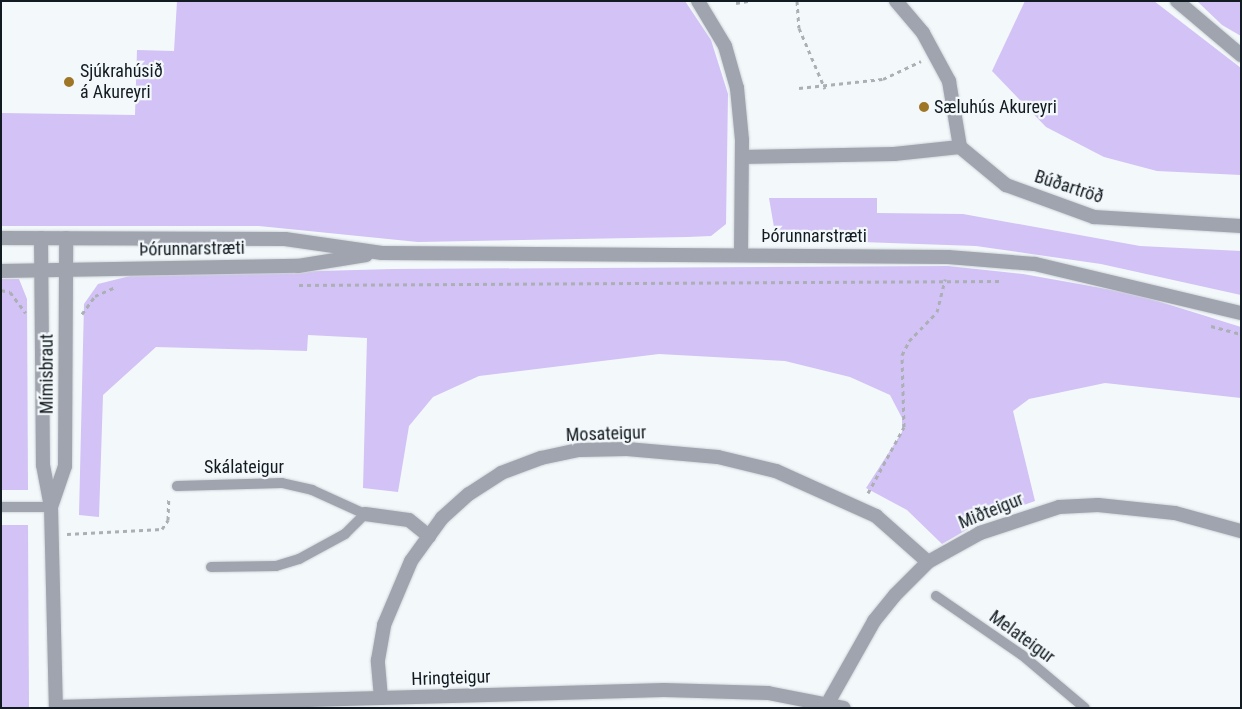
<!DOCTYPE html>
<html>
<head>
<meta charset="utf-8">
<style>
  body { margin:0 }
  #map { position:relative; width:1242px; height:709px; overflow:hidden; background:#f3f8fb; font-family:"Roboto Condensed",sans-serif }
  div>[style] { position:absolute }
  .green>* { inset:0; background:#d2c2f5 }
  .path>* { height:3px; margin-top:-1.5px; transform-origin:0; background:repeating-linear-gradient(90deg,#aab0b4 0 4px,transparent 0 8px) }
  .roads { filter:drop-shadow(0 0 1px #cfd5d8) drop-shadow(0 0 1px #cfd5d8) }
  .service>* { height:10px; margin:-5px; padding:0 5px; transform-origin:5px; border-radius:5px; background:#a0a4af }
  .minor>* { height:14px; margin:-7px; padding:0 7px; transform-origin:7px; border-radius:7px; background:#a0a4af }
  .tertiary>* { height:14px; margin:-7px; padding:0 7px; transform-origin:7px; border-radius:7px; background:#a0a4af }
  .dots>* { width:14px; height:14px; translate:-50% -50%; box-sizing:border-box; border:2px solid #f3f8fb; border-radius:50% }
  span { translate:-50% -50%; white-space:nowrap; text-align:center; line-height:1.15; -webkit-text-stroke:4.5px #f3f8fb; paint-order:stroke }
  .poi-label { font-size:18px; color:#121b21 }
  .left { translate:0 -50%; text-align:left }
  .street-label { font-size:18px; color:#121b21 }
  .frame { position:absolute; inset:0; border:2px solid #121b21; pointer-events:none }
</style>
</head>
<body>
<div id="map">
  <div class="green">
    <i style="clip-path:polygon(177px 1px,685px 1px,711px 40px,728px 94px,726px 224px,711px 236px,687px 237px,418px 242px,259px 226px,1px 226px,1px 113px,135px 115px,137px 50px,174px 51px)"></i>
    <i style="clip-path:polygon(1025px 1px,1154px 1px,1241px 68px,1241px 175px,1157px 171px,1104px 157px,1046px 127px,992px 71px)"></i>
    <i style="clip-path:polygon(1197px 1px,1241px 1px,1241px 36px,1222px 25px)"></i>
    <i style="clip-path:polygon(769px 198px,877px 198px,877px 213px,963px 214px,1140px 246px,1241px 251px,1241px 295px,1101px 264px,976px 246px,776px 239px)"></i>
    <i style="clip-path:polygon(948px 266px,1023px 274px,1135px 294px,1241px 327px,1241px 398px,1105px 383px,1029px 399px,1013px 411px,1035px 501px,987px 518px,942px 544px,907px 510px,866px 488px,902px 432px,902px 418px,890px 395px,850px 377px,785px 361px,659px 354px,479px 376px,433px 397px,409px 426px,398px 492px,363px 488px,367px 338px,308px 335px,307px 351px,156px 347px,103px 395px,99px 517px,79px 515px,84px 304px,98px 284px,130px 276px,393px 269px)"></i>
    <i style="clip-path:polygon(1px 279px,19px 279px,27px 299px,28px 490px,1px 490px)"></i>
    <i style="clip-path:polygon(1px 525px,28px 525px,29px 708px,1px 708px)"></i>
  </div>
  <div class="path">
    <i style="left:797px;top:1px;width:27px;rotate:86deg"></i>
    <i style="left:799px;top:28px;width:66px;rotate:66.9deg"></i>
    <i style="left:736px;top:3px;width:12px;rotate:-9deg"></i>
    <i style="left:799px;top:88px;width:84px;rotate:-6.1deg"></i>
    <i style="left:883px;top:79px;width:42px;rotate:-25.3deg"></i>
    <i style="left:299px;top:285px;width:704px;rotate:-0.33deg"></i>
    <i style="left:1px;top:290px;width:9px;rotate:13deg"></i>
    <i style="left:10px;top:292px;width:26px;rotate:53deg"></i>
    <i style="left:82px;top:314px;width:22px;rotate:-54deg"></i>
    <i style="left:95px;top:296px;width:22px;rotate:-24deg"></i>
    <i style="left:1211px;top:326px;width:31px;rotate:15deg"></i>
    <i style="left:868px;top:493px;width:75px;rotate:-61.4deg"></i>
    <i style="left:904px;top:427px;width:72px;rotate:-91.6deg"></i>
    <i style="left:902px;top:355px;width:16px;rotate:-63deg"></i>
    <i style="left:909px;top:341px;width:40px;rotate:-46deg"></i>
    <i style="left:937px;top:312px;width:34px;rotate:-76deg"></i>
    <i style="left:67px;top:534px;width:95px;rotate:-3deg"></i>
    <i style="left:162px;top:529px;width:11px;rotate:-56deg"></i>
    <i style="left:168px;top:520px;width:23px;rotate:-88deg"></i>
  </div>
  <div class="roads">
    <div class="service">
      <i style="left:177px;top:486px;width:105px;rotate:-1.6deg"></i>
      <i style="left:282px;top:483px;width:31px;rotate:13deg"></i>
      <i style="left:312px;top:490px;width:58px;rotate:24.4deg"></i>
      <i style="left:365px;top:514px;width:28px;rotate:135deg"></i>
      <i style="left:345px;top:534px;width:52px;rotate:151.5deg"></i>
      <i style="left:299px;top:559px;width:24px;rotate:163deg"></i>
      <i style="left:276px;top:566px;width:65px;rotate:179.1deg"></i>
      <i style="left:1px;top:507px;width:50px"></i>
      <i style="left:936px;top:596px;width:104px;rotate:34.5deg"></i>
      <i style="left:1022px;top:655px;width:82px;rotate:40.1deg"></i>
    </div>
    <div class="minor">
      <i style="left:698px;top:1px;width:52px;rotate:59deg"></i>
      <i style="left:725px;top:46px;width:44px;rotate:74.1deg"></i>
      <i style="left:737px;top:88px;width:52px;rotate:84.5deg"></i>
      <i style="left:742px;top:140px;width:115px;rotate:90.5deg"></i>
      <i style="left:896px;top:1px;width:42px;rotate:49.8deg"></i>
      <i style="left:923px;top:33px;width:55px;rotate:61.6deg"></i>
      <i style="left:949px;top:81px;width:67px;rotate:80.5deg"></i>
      <i style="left:960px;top:147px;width:60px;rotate:39.6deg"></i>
      <i style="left:1006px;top:185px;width:94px;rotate:20deg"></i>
      <i style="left:1094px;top:217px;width:147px;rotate:3.5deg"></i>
      <i style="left:1177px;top:1px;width:84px;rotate:40.2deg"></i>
      <i style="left:742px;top:157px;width:152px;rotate:-1.1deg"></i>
      <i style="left:894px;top:154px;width:66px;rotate:-6.1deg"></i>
      <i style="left:41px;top:238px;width:227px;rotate:89.5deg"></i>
      <i style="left:43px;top:465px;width:43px;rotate:79.2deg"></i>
      <i style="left:51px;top:507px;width:201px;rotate:88.6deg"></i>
      <i style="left:51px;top:507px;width:43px;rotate:-71.1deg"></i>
      <i style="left:65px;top:466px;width:228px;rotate:-89.7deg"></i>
      <i style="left:365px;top:514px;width:44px;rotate:7.8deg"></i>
      <i style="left:409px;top:520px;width:26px;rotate:39deg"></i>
      <i style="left:381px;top:698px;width:38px;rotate:-95deg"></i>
      <i style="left:378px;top:660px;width:36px;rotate:-80deg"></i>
      <i style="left:384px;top:625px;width:69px;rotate:-67.1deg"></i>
      <i style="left:411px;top:561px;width:53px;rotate:-54.2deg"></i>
      <i style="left:442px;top:518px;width:36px;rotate:-42deg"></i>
      <i style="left:469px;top:494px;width:38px;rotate:-33deg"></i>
      <i style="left:501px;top:473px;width:43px;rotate:-20.6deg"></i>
      <i style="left:541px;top:458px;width:40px;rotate:-12deg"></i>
      <i style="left:580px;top:450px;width:47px;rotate:-1.2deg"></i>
      <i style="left:627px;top:449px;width:91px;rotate:5deg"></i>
      <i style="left:718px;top:457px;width:60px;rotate:13.6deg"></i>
      <i style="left:776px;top:471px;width:110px;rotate:24.2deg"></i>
      <i style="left:876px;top:516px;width:69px;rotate:41.5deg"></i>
      <i style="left:829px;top:701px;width:92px;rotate:-60.6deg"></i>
      <i style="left:874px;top:621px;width:33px;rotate:-51deg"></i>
      <i style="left:895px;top:595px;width:47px;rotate:-45deg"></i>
      <i style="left:928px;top:562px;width:60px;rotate:-29.1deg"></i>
      <i style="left:980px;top:533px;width:83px;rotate:-18.2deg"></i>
      <i style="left:1059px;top:507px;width:39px;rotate:-3deg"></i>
      <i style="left:1098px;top:505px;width:77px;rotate:5.9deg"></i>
      <i style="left:1175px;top:513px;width:68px;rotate:15.3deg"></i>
      <i style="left:56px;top:707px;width:608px;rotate:-1.6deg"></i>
      <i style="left:664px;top:690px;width:104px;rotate:1.7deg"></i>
      <i style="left:768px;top:693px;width:77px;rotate:11.2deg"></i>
    </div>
    <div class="tertiary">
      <i style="left:1px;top:238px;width:284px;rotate:0.2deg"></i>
      <i style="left:285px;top:239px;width:98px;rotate:8.2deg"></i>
      <i style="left:382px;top:253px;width:566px;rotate:0.4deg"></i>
      <i style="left:948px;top:257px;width:87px;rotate:4.6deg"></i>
      <i style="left:1035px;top:264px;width:212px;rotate:13.4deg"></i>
      <i style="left:1px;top:271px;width:297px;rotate:-1deg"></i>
      <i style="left:298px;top:266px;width:69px;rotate:-9.2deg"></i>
    </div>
  </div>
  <div class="dots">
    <i style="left:69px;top:82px;background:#9f7625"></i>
    <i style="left:924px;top:107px;background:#9f7625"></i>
  </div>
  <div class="poi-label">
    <span class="left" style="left:80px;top:82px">Sjúkrahúsið<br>á Akureyri</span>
    <span class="left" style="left:934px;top:107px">Sæluhús Akureyri</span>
  </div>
  <div class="street-label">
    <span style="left:1069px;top:187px;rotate:18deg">Búðartröð</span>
    <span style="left:814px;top:236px">Þórunnarstræti</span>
    <span style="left:192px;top:249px;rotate:-1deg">Þórunnarstræti</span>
    <span style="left:47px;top:374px;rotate:-90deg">Mímisbraut</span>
    <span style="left:606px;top:434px;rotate:-2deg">Mosateigur</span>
    <span style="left:244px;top:467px">Skálateigur</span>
    <span style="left:991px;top:511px;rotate:-22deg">Miðteigur</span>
    <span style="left:1022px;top:637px;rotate:36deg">Melateigur</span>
    <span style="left:451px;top:678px;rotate:-2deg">Hringteigur</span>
  </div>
  <div class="frame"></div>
</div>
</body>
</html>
